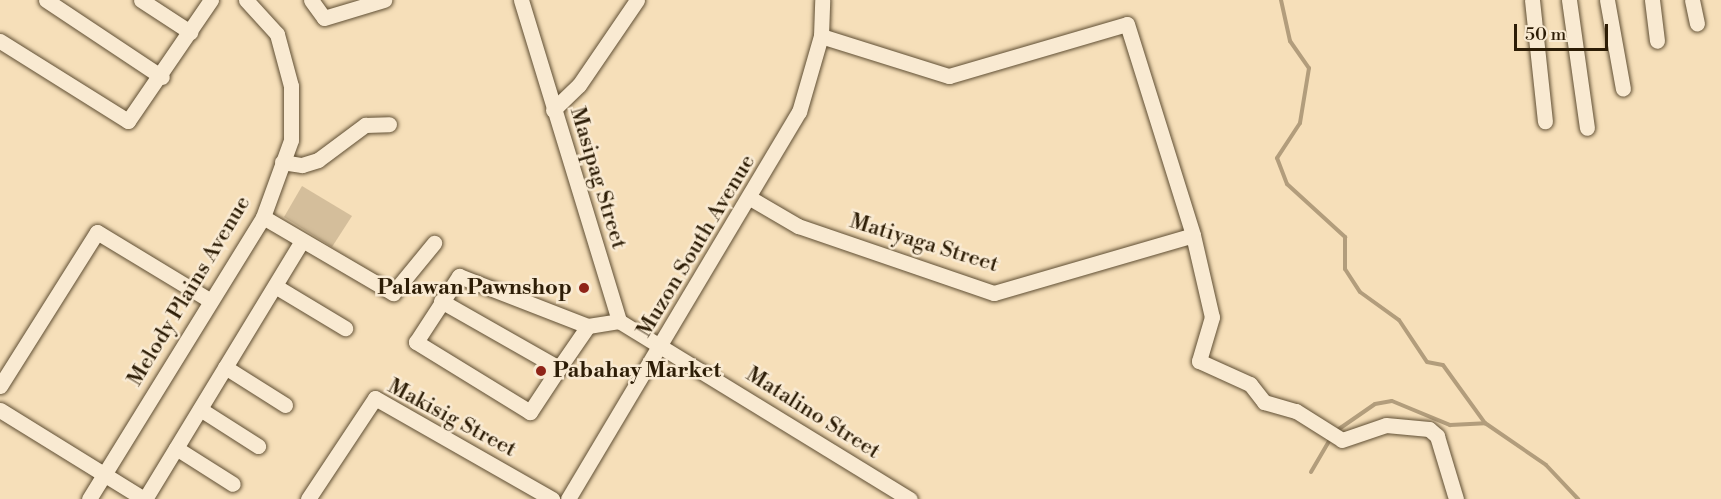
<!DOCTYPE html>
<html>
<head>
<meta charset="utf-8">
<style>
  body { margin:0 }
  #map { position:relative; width:1721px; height:499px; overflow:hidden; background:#f6dfb9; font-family:"Libre Bodoni",serif }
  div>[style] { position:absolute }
  .green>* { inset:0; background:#d4be9b }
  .stream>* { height:4px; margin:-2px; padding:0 2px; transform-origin:2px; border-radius:2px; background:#b29d7c }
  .roads { filter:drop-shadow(0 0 2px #5f4e33) drop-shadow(0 0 2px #5f4e33) }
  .minor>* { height:15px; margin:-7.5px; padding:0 7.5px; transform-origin:7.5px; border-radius:7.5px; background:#f9ead2 }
  .dots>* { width:16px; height:16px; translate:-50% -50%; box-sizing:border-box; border:3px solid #f9ead2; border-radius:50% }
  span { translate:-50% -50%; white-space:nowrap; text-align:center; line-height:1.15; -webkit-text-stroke:5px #f9ead2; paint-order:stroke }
  .street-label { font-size:22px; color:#2d1d06 }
  .poi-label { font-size:22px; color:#2d1d06; font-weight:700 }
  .right { translate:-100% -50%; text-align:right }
  .left { translate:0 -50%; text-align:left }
  .scale { position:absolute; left:1514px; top:24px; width:94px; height:27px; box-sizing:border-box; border:3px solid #2d1d06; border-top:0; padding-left:8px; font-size:18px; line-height:21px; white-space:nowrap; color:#2d1d06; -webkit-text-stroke:4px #f9ead2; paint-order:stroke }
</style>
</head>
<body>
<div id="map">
  <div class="green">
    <i style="clip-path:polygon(302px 186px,352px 216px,332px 247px,284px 217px)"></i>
  </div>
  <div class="stream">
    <i style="left:1281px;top:0;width:42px;rotate:77.6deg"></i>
    <i style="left:1290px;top:41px;width:33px;rotate:55deg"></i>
    <i style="left:1309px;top:68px;width:56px;rotate:99.3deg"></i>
    <i style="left:1300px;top:123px;width:42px;rotate:123.3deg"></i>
    <i style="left:1277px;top:158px;width:28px;rotate:69deg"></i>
    <i style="left:1287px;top:184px;width:79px;rotate:42.4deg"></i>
    <i style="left:1345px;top:237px;width:32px;rotate:90deg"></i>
    <i style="left:1345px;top:269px;width:27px;rotate:57deg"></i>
    <i style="left:1360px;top:292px;width:48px;rotate:35.7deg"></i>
    <i style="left:1399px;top:320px;width:50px;rotate:56.3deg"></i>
    <i style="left:1427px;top:362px;width:16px;rotate:11deg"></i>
    <i style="left:1443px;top:365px;width:72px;rotate:54.1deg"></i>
    <i style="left:1485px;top:423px;width:74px;rotate:34.5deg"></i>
    <i style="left:1546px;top:465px;width:47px;rotate:46.7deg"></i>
    <i style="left:1336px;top:431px;width:47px;rotate:-34.7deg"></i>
    <i style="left:1375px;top:404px;width:17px;rotate:-10deg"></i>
    <i style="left:1392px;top:401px;width:63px;rotate:22.5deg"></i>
    <i style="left:1450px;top:425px;width:35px;rotate:-3deg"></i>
    <i style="left:1311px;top:472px;width:42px;rotate:-59.7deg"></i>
  </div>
  <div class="roads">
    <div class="minor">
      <i style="left:46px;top:0;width:139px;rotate:33.6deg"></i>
      <i style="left:141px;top:0;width:59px;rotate:33.1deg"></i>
      <i style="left:311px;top:0;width:22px;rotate:54deg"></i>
      <i style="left:324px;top:18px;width:63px;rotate:-16.7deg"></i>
      <i style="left:521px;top:0;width:336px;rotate:73deg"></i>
      <i style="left:619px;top:321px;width:341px;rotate:31.5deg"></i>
      <i style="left:1532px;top:0;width:122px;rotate:83.9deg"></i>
      <i style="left:1569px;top:0;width:129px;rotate:82deg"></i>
      <i style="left:1607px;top:0;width:90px;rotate:79.8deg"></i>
      <i style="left:1652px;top:0;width:41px;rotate:83deg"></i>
      <i style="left:1692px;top:0;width:24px;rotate:78deg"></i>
      <i style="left:821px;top:36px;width:134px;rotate:17.4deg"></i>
      <i style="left:949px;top:76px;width:185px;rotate:-16.3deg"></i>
      <i style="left:1127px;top:24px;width:221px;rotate:72.6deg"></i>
      <i style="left:1193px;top:235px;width:84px;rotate:77deg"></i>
      <i style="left:1212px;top:317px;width:46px;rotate:106.5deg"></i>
      <i style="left:1199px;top:361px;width:56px;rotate:24.3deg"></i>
      <i style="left:1250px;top:384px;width:23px;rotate:52deg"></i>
      <i style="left:1264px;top:402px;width:33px;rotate:16deg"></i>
      <i style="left:1296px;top:411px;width:54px;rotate:32.2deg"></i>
      <i style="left:1342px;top:440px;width:46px;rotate:-18.8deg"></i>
      <i style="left:1386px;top:425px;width:43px;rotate:5.3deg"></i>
      <i style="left:1429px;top:429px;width:11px;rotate:41deg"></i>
      <i style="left:1437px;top:436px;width:66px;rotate:73.2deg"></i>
      <i style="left:0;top:41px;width:151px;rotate:32deg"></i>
      <i style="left:128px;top:121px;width:147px;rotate:-55.6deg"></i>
      <i style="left:553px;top:110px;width:36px;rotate:-44deg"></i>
      <i style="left:579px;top:85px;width:103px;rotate:-55.7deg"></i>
      <i style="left:282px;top:162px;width:20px;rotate:9deg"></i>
      <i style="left:302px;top:165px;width:17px;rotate:-17deg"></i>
      <i style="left:318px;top:160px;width:59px;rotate:-36.7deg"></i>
      <i style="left:365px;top:125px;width:24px;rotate:-2deg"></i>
      <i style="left:750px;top:198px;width:56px;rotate:30.3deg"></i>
      <i style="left:798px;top:226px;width:207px;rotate:18.9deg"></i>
      <i style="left:994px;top:293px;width:207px;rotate:-16.2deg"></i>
      <i style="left:263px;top:217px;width:151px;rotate:30.3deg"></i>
      <i style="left:393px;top:293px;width:65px;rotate:-50.6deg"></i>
      <i style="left:275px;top:286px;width:82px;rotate:31deg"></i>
      <i style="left:441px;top:301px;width:136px;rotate:29.6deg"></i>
      <i style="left:559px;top:368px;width:51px;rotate:-55.4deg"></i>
      <i style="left:588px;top:326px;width:31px;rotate:-9deg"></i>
      <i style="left:225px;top:367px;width:71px;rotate:32.3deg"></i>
      <i style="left:559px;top:368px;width:53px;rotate:123.4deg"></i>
      <i style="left:530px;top:412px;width:134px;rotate:-148.4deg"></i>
      <i style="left:416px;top:342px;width:79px;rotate:-56.9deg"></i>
      <i style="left:459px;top:276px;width:138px;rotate:21.2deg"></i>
      <i style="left:0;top:386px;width:182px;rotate:-57.8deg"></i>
      <i style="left:97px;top:232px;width:133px;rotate:31.2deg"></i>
      <i style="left:200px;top:409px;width:69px;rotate:32.5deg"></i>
      <i style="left:0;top:410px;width:169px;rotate:31.7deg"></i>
      <i style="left:176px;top:448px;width:67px;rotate:32.3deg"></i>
      <i style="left:89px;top:499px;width:331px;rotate:-58.3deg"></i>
      <i style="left:263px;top:217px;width:82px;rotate:-70deg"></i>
      <i style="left:291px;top:140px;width:54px;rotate:-90deg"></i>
      <i style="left:291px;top:86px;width:54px;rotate:-105.1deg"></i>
      <i style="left:277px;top:34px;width:46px;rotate:-132.4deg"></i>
      <i style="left:145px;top:499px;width:302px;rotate:-58.7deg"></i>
      <i style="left:308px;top:499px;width:121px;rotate:-56.4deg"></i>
      <i style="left:375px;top:398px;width:204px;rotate:29.7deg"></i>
      <i style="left:568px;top:499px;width:451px;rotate:-59.2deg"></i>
      <i style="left:799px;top:112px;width:79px;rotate:-73.9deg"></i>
      <i style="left:821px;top:36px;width:36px;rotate:-88deg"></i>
    </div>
  </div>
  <div class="dots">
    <i style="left:584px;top:288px;background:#8f2418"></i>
    <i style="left:541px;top:371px;background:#8f2418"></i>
  </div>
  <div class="street-label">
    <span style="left:598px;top:178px;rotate:73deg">Masipag Street</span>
    <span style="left:924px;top:243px;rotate:17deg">Matiyaga Street</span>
    <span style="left:696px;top:246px;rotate:-59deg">Muzon South Avenue</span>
    <span style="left:189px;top:291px;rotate:-59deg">Melody Plains Avenue</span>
    <span style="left:813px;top:413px;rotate:32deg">Matalino Street</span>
    <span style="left:452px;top:418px;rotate:28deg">Makisig Street</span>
  </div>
  <div class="poi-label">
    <span class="right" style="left:572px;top:288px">Palawan Pawnshop</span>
    <span class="left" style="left:553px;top:371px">Pabahay Market</span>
  </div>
  <div class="scale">50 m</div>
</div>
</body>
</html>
